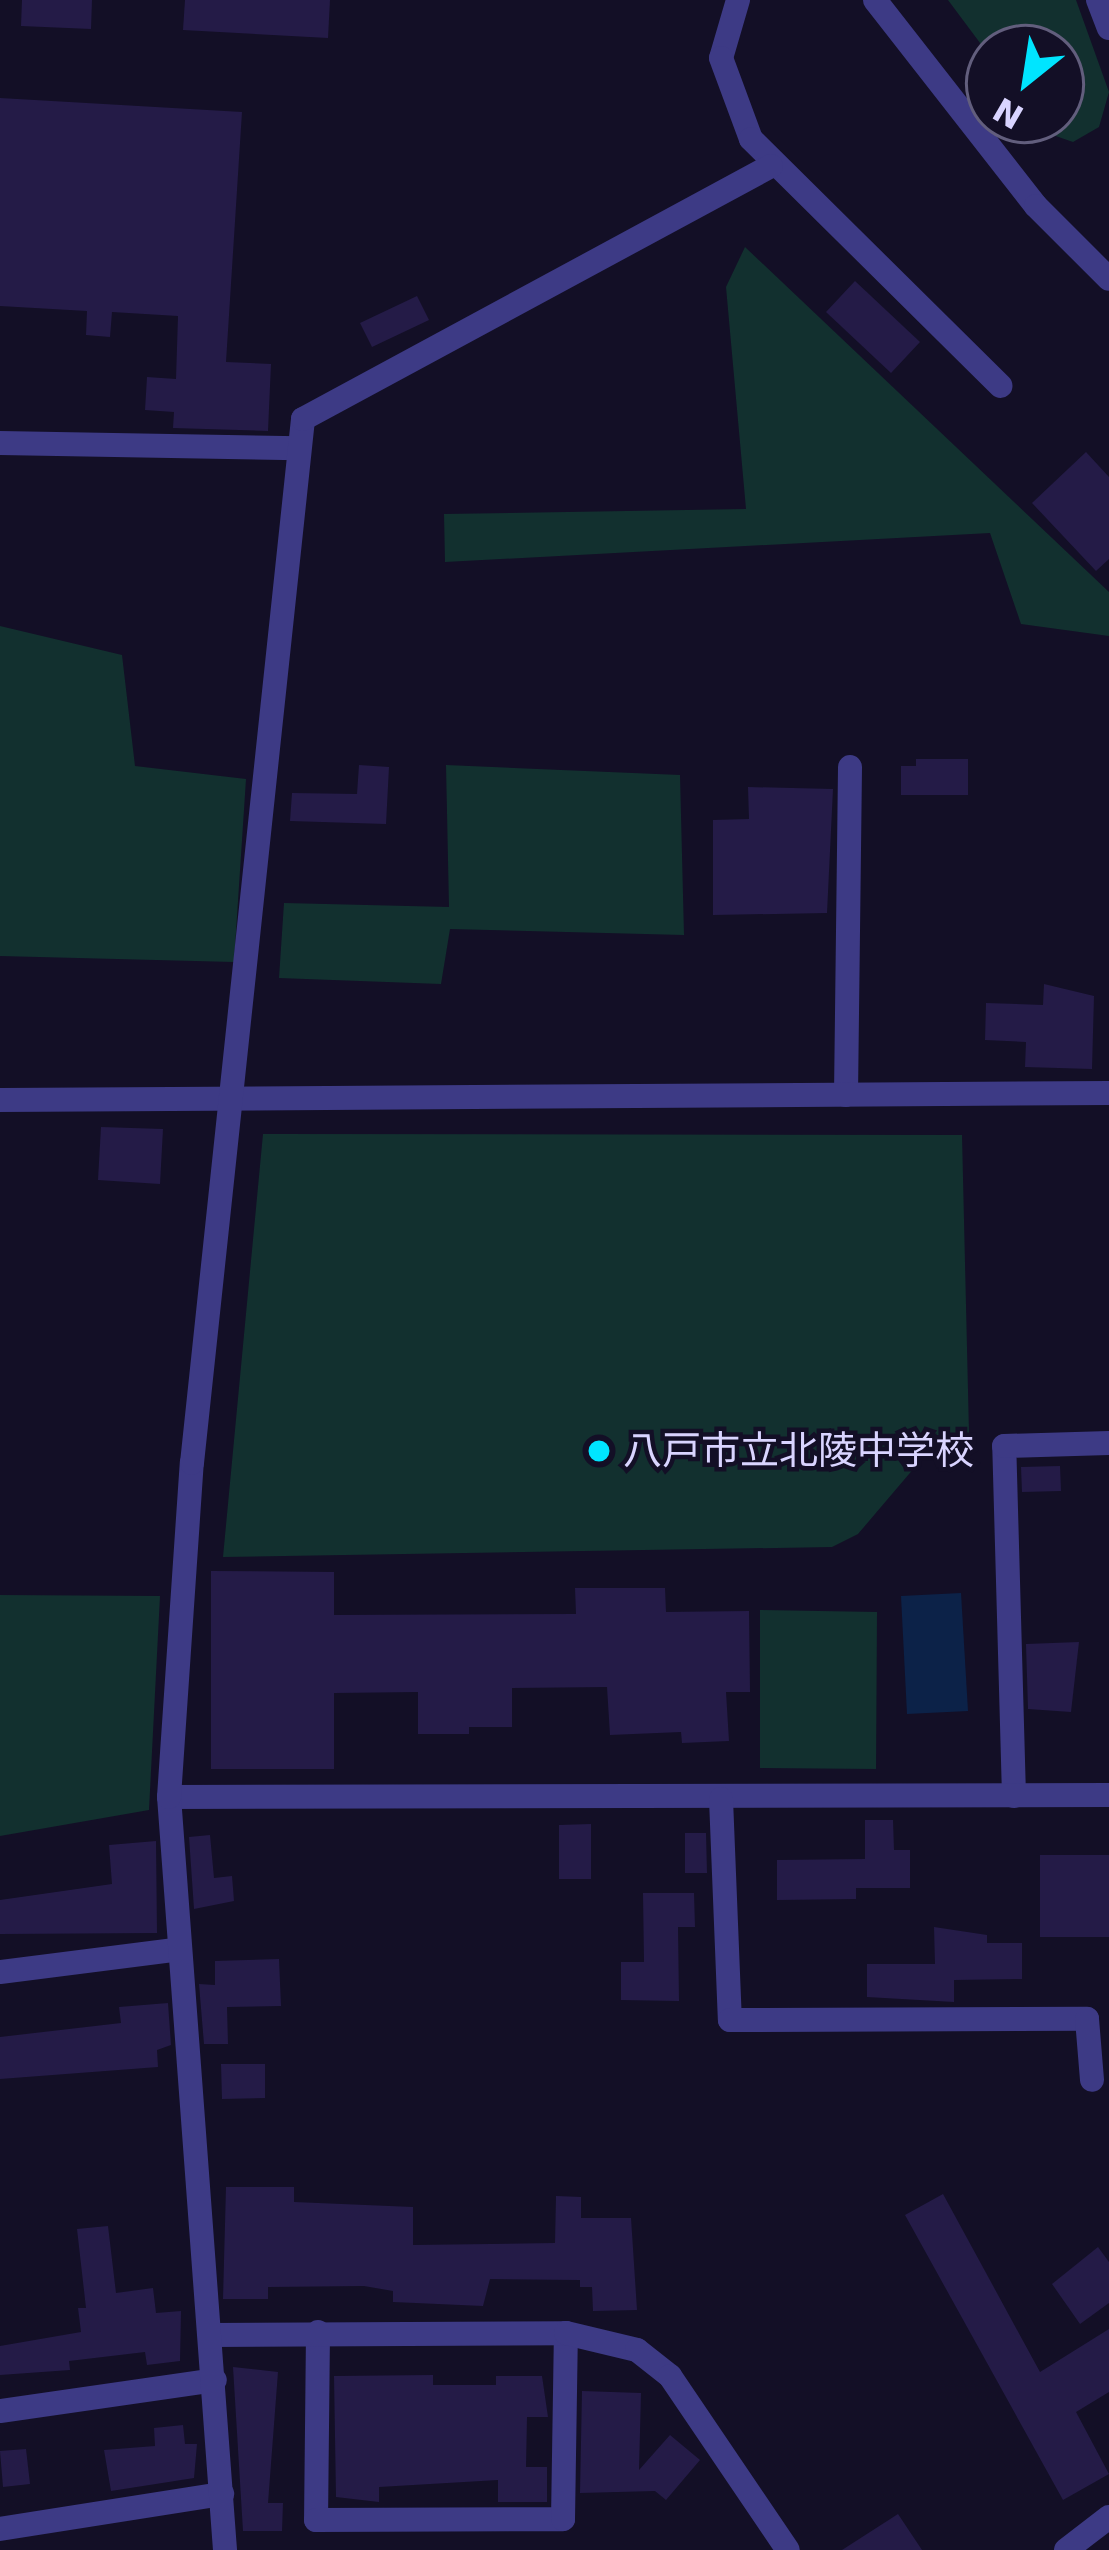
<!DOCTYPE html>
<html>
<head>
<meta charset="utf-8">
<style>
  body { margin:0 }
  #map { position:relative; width:1109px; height:2550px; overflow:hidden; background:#130f26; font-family:"DejaVu Sans","Noto Sans JP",sans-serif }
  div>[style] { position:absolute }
  .green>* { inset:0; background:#12302f }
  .water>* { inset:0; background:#0c2248 }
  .building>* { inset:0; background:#241b47 }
  .minor>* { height:24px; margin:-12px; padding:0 12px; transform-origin:12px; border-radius:12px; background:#3d3a85 }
  .dots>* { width:33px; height:33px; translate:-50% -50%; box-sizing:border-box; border:6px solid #130f26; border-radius:50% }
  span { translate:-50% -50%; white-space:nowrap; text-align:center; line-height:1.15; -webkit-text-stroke:9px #130f26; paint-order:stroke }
  .poi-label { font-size:39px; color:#d9d4ff }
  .left { translate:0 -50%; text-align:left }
  .north { position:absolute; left:965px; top:24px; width:120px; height:120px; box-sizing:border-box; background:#130f26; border:3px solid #625e7d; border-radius:50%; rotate:210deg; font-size:33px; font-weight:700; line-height:48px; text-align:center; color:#d9d4ff }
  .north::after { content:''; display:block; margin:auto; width:42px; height:54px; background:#00e5ff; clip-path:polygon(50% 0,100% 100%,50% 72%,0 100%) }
</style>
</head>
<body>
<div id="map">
  <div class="green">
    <i style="clip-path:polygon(948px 0,1076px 0,1109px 92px,1099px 127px,1073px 142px,1047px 133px,1037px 120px,1061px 120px,1061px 48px,989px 48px,989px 55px)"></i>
    <i style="clip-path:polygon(745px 247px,1109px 592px,1109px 636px,1021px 624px,990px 533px,445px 562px,444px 514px,746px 509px,726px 287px)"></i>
    <i style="clip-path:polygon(0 626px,122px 655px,135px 766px,246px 779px,234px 962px,0 956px)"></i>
    <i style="clip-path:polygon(446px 765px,680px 775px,684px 935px,450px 929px,441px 984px,279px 978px,284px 903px,449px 907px)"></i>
    <i style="clip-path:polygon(263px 1134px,962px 1135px,969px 1433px,932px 1447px,858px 1534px,832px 1547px,223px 1557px)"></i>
    <i style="clip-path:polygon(0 1595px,160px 1596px,149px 1810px,0 1836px)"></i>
    <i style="clip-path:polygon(760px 1610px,877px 1612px,876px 1769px,760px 1768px)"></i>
  </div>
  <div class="water">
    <i style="clip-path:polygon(961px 1593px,968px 1711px,907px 1714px,901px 1596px)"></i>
  </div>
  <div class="building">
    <i style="clip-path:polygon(22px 0,92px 0,91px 29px,21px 26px)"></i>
    <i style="clip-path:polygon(185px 0,330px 0,328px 38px,183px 30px)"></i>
    <i style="clip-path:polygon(0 98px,242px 112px,226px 362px,271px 364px,268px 431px,173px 428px,174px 412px,145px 410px,147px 377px,176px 379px,178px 316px,112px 312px,110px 337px,86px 335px,87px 311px,0 306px)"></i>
    <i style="clip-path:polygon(855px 281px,920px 342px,891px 373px,826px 312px)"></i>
    <i style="clip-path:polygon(417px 296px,429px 320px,372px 347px,360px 323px)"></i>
    <i style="clip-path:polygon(1086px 452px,1109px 477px,1109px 559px,1096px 571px,1032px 503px)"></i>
    <i style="clip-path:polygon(916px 759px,968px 759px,968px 795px,901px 795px,901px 766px,916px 766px)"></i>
    <i style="clip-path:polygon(359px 765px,389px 767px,386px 824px,290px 821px,292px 793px,357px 794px)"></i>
    <i style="clip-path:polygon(748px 787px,833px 789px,827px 913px,713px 915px,713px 820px,749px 819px)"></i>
    <i style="clip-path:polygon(1044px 984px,1094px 996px,1092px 1069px,1025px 1067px,1026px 1042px,985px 1040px,986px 1003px,1043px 1005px)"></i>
    <i style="clip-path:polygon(101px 1127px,163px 1129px,160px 1184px,98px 1180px)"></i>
    <i style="clip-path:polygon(1060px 1466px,1061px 1491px,1022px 1492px,1021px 1467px)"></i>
    <i style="clip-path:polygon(211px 1571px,334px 1572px,334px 1615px,576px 1614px,575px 1588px,665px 1588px,666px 1612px,749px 1611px,750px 1692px,726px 1692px,729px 1741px,682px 1743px,681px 1732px,610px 1735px,607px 1687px,512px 1688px,512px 1727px,469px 1727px,469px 1734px,418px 1734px,418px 1692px,334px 1693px,334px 1769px,211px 1769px)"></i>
    <i style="clip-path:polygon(1079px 1642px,1071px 1712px,1028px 1709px,1026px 1644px)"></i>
    <i style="clip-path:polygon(865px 1820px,893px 1820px,894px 1850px,910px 1850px,910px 1888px,856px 1888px,856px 1899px,777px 1900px,777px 1860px,865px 1859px)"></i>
    <i style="clip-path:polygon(591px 1824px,591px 1879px,559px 1879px,559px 1825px)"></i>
    <i style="clip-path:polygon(685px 1833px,706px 1833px,707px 1873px,685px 1873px)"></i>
    <i style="clip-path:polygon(210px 1835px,214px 1878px,232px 1876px,234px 1901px,194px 1909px,189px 1837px)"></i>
    <i style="clip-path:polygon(156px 1841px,157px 1933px,0 1934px,0 1900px,112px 1884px,109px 1845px)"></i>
    <i style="clip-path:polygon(1040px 1855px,1109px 1855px,1109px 1937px,1040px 1937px)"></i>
    <i style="clip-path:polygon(643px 1893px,694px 1893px,695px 1927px,678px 1927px,679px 2001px,621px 2000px,621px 1962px,644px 1962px)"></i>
    <i style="clip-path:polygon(934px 1927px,987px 1935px,987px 1943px,1022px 1943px,1022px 1979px,954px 1980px,954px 2002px,867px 1997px,867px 1964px,935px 1964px)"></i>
    <i style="clip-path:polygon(279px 1959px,281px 2006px,227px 2007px,228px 2044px,204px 2044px,199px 1984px,215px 1985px,215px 1961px)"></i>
    <i style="clip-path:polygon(168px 2003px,171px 2045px,157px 2050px,158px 2067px,0 2079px,0 2037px,121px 2023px,119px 2007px)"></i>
    <i style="clip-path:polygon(221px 2064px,265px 2064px,265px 2098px,222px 2099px)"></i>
    <i style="clip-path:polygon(226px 2187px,294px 2187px,294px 2202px,413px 2207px,413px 2245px,555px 2243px,556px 2196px,581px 2197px,581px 2218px,631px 2218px,637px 2310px,593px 2311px,592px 2287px,580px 2287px,580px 2280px,490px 2279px,483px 2306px,393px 2302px,393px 2291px,364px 2286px,268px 2287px,268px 2299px,223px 2299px)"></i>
    <i style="clip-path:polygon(943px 2194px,1040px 2372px,1109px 2329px,1109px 2392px,1076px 2412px,1109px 2474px,1063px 2500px,905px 2215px)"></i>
    <i style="clip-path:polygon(108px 2226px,116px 2293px,153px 2288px,156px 2313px,181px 2311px,180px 2361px,147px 2365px,145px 2352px,69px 2361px,70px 2370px,0 2375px,0 2346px,81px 2332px,78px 2308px,86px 2308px,77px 2229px)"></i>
    <i style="clip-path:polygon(1098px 2247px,1109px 2262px,1109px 2303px,1080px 2324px,1052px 2284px)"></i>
    <i style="clip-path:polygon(233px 2367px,278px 2372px,268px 2503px,283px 2503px,282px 2531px,243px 2531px)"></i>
    <i style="clip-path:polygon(433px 2375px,433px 2385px,496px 2385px,496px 2376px,542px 2376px,548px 2417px,527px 2417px,526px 2467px,547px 2467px,547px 2502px,498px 2502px,498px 2480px,379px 2487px,379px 2502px,336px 2497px,334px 2376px)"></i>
    <i style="clip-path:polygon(582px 2391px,641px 2393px,639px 2470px,670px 2435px,700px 2460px,666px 2500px,655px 2491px,580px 2493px)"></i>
    <i style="clip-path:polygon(183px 2425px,185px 2444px,197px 2444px,194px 2478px,111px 2491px,104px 2450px,155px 2446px,154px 2428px)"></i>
    <i style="clip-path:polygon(26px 2449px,30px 2484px,3px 2487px,0 2451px)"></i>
    <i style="clip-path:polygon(898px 2514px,922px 2550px,842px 2550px)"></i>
  </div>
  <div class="minor">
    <i style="left:738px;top:0;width:60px;rotate:106.3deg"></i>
    <i style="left:721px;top:58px;width:86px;rotate:69.7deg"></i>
    <i style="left:751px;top:139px;width:351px;rotate:44.7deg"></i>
    <i style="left:875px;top:0;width:261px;rotate:52deg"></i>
    <i style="left:1036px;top:206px;width:103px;rotate:45deg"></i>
    <i style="left:1098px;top:0;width:30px;rotate:69deg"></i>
    <i style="left:0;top:443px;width:299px;rotate:1deg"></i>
    <i style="left:846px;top:1095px;width:328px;rotate:-89.3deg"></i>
    <i style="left:0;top:1100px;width:1109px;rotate:-0.36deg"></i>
    <i style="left:1014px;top:1796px;width:350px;rotate:-91.6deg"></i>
    <i style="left:1004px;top:1446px;width:105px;rotate:-1.6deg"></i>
    <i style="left:169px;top:1797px;width:940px;rotate:-0.12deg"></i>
    <i style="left:721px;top:1799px;width:221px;rotate:87.7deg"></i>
    <i style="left:730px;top:2020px;width:357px;rotate:-0.2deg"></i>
    <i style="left:1087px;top:2019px;width:61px;rotate:85.3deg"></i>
    <i style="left:0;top:1972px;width:176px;rotate:-7.2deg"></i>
    <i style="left:318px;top:2332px;width:188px;rotate:90.6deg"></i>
    <i style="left:316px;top:2520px;width:247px;rotate:-0.2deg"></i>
    <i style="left:563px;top:2519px;width:186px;rotate:-89.1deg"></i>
    <i style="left:211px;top:2335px;width:355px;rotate:-0.3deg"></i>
    <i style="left:566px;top:2333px;width:73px;rotate:13.5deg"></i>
    <i style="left:637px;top:2350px;width:42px;rotate:38.2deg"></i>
    <i style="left:670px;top:2376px;width:210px;rotate:55.9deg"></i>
    <i style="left:0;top:2411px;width:217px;rotate:-8.2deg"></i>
    <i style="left:0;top:2529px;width:225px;rotate:-9deg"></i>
    <i style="left:225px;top:2550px;width:755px;rotate:-94.25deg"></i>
    <i style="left:169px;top:1797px;width:335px;rotate:-86.1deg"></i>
    <i style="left:192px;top:1463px;width:1050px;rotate:-83.93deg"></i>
    <i style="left:303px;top:419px;width:532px;rotate:-28.4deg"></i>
    <i style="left:1066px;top:2550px;width:54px;rotate:-37.5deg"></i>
  </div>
  <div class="dots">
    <i style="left:599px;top:1451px;background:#00e5ff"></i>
  </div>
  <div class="poi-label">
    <span class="left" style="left:623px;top:1451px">八戸市立北陵中学校</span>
  </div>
  <div class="north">N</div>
</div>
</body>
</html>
